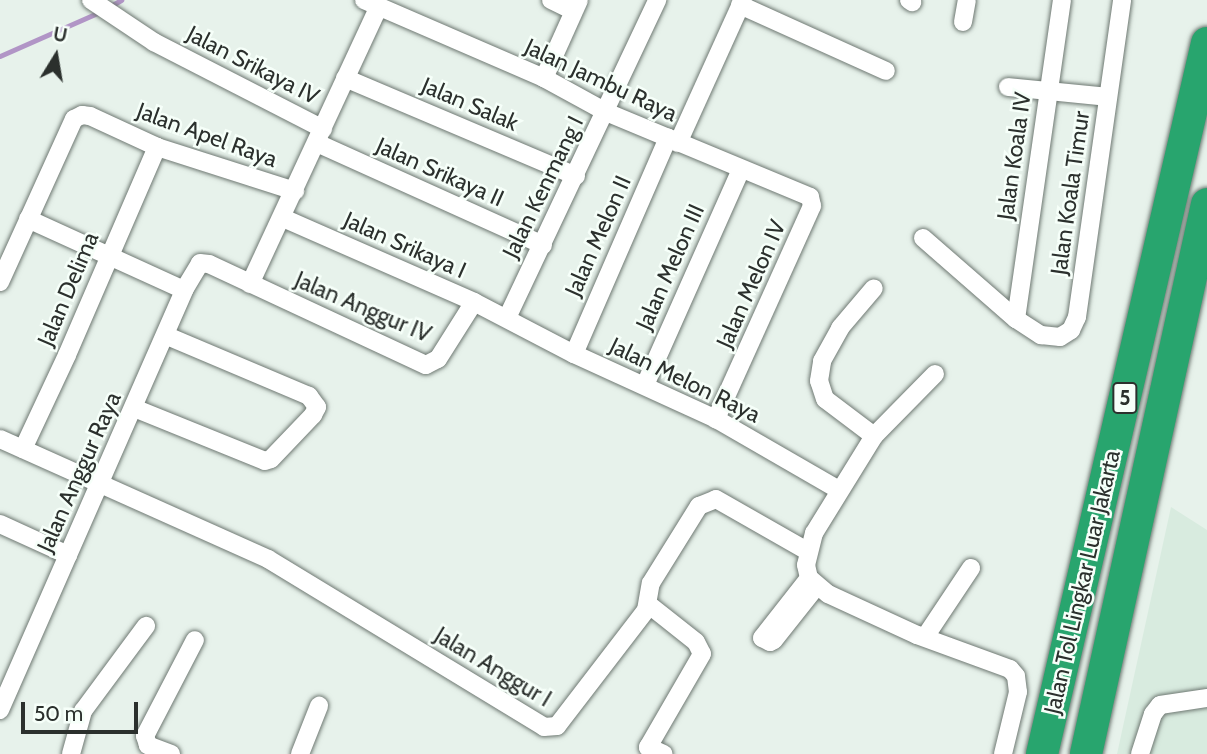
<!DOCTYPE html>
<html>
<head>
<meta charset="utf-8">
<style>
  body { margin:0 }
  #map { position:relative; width:1207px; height:754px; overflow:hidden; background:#e7f2eb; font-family:Cabin,sans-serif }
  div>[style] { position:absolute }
  .built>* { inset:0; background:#d8ebdf }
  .stream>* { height:4.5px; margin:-2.25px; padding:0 2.25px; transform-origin:2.25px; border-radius:2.25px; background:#b195c6 }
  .roads { filter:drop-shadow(0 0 2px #6e7872) drop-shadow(0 0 2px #6e7872) }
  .street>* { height:18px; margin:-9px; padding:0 9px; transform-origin:9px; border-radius:9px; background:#fff }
  .highway>* { height:32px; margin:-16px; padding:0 16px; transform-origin:16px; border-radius:16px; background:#28a56e }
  span { translate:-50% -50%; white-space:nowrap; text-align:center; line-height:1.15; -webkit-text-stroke:5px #f6fff9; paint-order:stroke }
  .shield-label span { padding:2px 5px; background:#f6fff9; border:2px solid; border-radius:5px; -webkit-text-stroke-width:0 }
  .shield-label { font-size:21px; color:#2b302d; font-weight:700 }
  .street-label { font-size:23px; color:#2b302d }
  .north { position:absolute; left:21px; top:21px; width:70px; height:70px; -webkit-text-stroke:5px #f6fff9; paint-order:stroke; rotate:11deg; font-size:19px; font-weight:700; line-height:28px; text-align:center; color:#2b302d }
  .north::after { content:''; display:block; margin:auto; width:24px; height:32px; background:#2b302d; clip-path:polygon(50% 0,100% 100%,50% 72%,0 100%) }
  .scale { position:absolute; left:21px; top:702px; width:117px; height:32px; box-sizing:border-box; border:4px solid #2b302d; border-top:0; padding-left:9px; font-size:21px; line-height:24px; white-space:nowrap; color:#2b302d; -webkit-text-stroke:5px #f6fff9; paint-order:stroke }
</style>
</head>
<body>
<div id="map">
  <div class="built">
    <i style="clip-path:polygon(1171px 507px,1207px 530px,1207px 754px,1117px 754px)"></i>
  </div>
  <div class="stream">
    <i style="left:109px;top:7px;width:14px;rotate:-30deg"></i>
    <i style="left:0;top:56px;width:111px;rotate:-23.8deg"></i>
  </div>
  <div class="roads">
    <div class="street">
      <i style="left:91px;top:0;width:76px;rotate:33.7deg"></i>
      <i style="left:154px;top:42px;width:190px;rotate:27.2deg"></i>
      <i style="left:364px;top:0;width:196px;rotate:23.4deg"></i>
      <i style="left:544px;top:78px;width:71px;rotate:28.7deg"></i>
      <i style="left:606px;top:112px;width:221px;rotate:22.6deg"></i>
      <i style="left:810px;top:197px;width:9px;rotate:77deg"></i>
      <i style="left:812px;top:206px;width:234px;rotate:114.3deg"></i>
      <i style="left:551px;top:0;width:25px;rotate:26deg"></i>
      <i style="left:909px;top:0;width:4px;rotate:34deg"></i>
      <i style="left:740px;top:5px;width:160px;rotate:24.3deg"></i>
      <i style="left:963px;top:22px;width:22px;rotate:-80deg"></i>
      <i style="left:345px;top:78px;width:251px;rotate:23deg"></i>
      <i style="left:544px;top:78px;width:85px;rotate:-65.8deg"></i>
      <i style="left:1008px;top:87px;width:100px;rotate:5.7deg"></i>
      <i style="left:317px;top:143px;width:248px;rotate:24.3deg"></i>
      <i style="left:678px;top:143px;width:157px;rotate:-65.6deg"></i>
      <i style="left:283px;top:218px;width:209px;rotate:23.7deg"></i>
      <i style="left:474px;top:302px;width:113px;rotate:27.5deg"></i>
      <i style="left:574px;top:354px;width:156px;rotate:24.6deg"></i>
      <i style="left:716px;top:419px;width:142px;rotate:30deg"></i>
      <i style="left:28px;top:219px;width:171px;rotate:24.5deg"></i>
      <i style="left:923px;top:238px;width:123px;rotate:41.1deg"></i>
      <i style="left:1016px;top:319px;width:30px;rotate:33deg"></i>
      <i style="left:1041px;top:335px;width:19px;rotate:6deg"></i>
      <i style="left:1060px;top:337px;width:13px;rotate:-32deg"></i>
      <i style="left:1071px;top:330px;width:14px;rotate:-65deg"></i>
      <i style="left:1077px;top:317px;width:320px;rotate:-81.9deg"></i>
      <i style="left:0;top:282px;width:179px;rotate:-65.6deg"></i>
      <i style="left:74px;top:119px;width:9px;rotate:-27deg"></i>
      <i style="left:82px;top:115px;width:8px;rotate:7deg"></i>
      <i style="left:90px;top:116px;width:74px;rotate:24.8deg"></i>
      <i style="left:157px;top:147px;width:145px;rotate:17.7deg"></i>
      <i style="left:250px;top:284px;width:304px;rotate:-65.1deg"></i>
      <i style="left:507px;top:318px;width:352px;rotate:-64.7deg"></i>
      <i style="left:1016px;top:319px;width:322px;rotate:-81.8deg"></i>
      <i style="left:574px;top:354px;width:236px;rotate:-66.5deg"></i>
      <i style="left:935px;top:374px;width:87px;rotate:134.5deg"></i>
      <i style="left:874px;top:436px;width:114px;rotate:121.7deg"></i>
      <i style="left:814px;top:533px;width:33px;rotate:104deg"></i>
      <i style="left:806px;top:565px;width:13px;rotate:77deg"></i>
      <i style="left:809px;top:578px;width:25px;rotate:40deg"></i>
      <i style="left:828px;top:594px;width:98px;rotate:24.7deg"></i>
      <i style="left:917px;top:635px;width:99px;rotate:20.1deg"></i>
      <i style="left:1010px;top:669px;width:9px;rotate:49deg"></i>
      <i style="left:1016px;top:676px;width:16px;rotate:83deg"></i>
      <i style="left:1018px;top:692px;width:64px;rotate:103.6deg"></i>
      <i style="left:645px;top:385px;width:236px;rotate:-66deg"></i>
      <i style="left:134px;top:408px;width:141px;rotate:22deg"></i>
      <i style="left:265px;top:461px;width:6px;rotate:-18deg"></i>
      <i style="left:271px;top:459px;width:61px;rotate:-46.3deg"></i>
      <i style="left:313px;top:415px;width:9px;rotate:-63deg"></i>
      <i style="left:317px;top:407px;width:14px;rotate:-126deg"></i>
      <i style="left:309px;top:396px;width:154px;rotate:-157.1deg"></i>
      <i style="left:874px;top:436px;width:61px;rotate:-142.9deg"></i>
      <i style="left:825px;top:399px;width:19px;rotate:-108deg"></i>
      <i style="left:819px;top:381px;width:20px;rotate:-81deg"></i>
      <i style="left:822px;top:361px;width:38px;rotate:-61deg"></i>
      <i style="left:840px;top:328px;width:52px;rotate:-49.6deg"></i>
      <i style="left:0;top:439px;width:294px;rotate:24.1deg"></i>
      <i style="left:268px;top:559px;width:323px;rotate:31.3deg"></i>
      <i style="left:544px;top:727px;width:13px;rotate:-4deg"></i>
      <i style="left:557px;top:726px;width:146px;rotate:-52.5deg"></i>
      <i style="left:646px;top:610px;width:27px;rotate:-80deg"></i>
      <i style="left:651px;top:583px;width:91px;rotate:-58.1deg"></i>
      <i style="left:699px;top:506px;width:18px;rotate:-22deg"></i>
      <i style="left:716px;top:499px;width:105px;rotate:29.7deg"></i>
      <i style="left:23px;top:449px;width:104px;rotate:-64.9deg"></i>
      <i style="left:67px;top:355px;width:227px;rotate:-66.6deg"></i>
      <i style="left:0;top:524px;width:75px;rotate:24.5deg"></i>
      <i style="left:809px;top:578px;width:76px;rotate:128.1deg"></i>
      <i style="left:762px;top:638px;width:9px;rotate:27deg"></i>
      <i style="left:770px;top:642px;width:4px;rotate:-27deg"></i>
      <i style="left:774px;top:640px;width:68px;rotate:-51.6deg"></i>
      <i style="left:648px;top:604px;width:61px;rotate:38.4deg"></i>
      <i style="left:696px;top:642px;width:13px;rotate:63deg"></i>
      <i style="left:702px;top:654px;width:108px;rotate:120.1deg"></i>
      <i style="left:648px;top:747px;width:17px;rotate:24deg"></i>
      <i style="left:925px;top:637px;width:83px;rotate:-56.3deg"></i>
      <i style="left:0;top:710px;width:459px;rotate:-66.3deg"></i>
      <i style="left:184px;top:290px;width:31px;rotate:-59deg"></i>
      <i style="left:200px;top:263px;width:9px;rotate:6deg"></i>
      <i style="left:209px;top:264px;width:239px;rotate:25deg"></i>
      <i style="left:426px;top:365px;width:13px;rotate:-27deg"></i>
      <i style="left:438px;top:359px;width:67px;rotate:-57.7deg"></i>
      <i style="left:71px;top:754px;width:45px;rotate:-74.4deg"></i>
      <i style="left:83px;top:711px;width:106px;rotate:-53.5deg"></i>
      <i style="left:171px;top:754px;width:25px;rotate:-159deg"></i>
      <i style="left:148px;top:745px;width:9px;rotate:-108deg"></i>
      <i style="left:145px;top:736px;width:108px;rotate:-62.5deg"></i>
      <i style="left:300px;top:754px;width:52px;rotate:-68.4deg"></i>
      <i style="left:1140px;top:754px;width:42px;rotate:-72deg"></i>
      <i style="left:1153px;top:714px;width:11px;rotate:-52deg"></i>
      <i style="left:1160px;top:705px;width:48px;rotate:-8.5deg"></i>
    </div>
    <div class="highway">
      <i style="left:1042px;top:754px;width:730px;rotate:-76.93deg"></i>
      <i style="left:1086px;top:754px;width:563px;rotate:-77.59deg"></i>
    </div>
  </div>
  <div class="shield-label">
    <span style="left:1125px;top:398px">5</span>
  </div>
  <div class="street-label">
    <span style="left:253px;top:65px;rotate:27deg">Jalan Srikaya IV</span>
    <span style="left:601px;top:80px;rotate:25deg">Jalan Jambu Raya</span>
    <span style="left:470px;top:104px;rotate:23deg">Jalan Salak</span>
    <span style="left:207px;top:135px;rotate:20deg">Jalan Apel Raya</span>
    <span style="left:1014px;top:156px;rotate:-82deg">Jalan Koala IV</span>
    <span style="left:440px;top:172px;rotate:24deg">Jalan Srikaya II</span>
    <span style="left:543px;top:187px;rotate:-64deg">Jalan Kenmang I</span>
    <span style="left:1070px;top:193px;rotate:-82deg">Jalan Koala Timur</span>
    <span style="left:598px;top:236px;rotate:-66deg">Jalan Melon II</span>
    <span style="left:405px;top:245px;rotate:24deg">Jalan Srikaya I</span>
    <span style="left:670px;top:267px;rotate:-66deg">Jalan Melon III</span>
    <span style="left:751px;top:284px;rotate:-66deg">Jalan Melon IV</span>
    <span style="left:68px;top:289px;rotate:-67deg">Jalan Delima</span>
    <span style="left:363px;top:307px;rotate:23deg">Jalan Anggur IV</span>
    <span style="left:685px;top:380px;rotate:26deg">Jalan Melon Raya</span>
    <span style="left:79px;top:472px;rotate:-66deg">Jalan Anggur Raya</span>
    <span style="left:1082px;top:582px;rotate:-77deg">Jalan Tol Lingkar Luar Jakarta</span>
    <span style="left:493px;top:667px;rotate:31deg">Jalan Anggur I</span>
  </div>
  <div class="north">U</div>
  <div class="scale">50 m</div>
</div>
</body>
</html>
